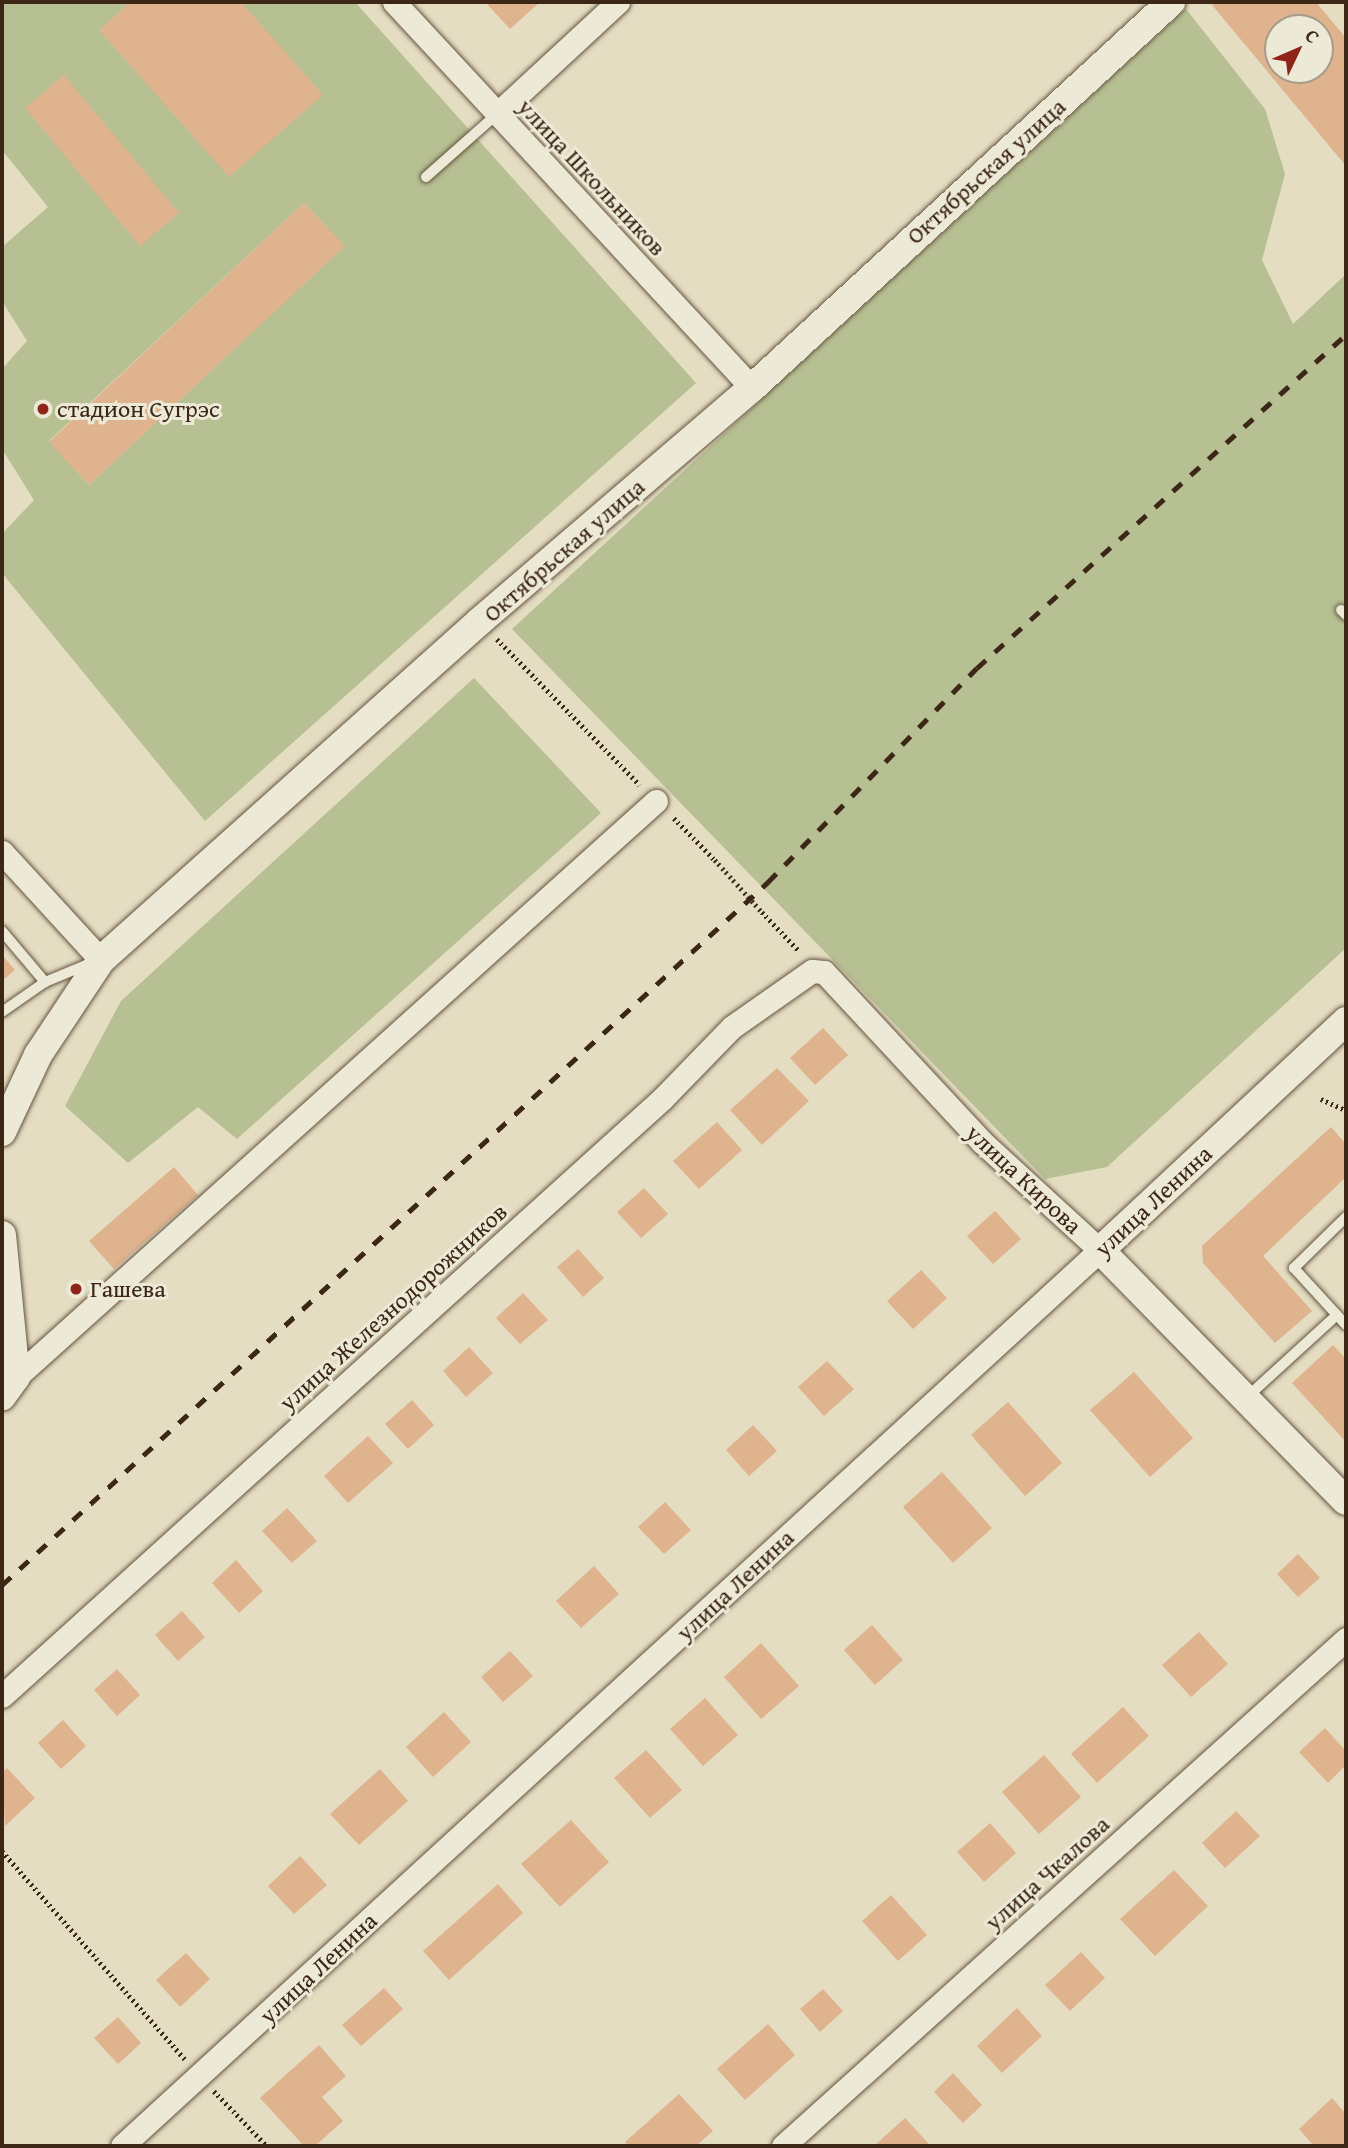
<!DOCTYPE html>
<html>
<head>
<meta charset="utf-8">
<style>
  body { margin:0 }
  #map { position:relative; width:1348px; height:2148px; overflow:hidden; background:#e4ddc2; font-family:"Gentium Book Plus",serif }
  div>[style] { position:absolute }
  .green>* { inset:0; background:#b6c092 }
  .building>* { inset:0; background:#dfb38e }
  .path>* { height:4.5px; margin-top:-2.25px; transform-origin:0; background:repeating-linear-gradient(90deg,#3c2615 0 2px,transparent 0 5.5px) }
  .roads { filter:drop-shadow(0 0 2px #665440) drop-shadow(0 0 2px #665440) }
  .service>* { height:10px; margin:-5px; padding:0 5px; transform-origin:5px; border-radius:5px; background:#ede9d7 }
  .minor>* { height:23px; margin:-11.5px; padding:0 11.5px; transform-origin:11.5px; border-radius:11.5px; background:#ede9d7 }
  .tertiary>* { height:28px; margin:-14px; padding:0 14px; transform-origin:14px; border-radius:14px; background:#ede9d7 }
  .rail>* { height:5px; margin-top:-2.5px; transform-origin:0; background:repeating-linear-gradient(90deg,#3c2615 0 12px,transparent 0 24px) }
  .path-bridge>* { height:4.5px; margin-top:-2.25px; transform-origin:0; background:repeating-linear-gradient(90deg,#3c2615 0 2px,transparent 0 5.5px) }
  .dots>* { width:19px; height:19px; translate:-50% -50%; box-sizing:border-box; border:4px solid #ede9d7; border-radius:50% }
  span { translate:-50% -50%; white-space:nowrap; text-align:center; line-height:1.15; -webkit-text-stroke:6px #ede9d7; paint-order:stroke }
  .street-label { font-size:24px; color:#3c2615 }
  .poi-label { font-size:24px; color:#3c2615 }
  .left { translate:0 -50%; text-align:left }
  .frame { position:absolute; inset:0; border:4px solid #3c2615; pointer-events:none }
  .north { position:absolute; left:1264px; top:14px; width:70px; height:70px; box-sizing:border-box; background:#ede9d7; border:2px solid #a69b89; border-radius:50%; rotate:46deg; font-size:19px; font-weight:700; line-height:28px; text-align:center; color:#3c2615 }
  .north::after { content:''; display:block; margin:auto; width:24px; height:32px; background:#8f2418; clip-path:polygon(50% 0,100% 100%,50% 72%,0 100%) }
</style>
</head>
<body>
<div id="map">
  <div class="green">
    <i style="clip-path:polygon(evenodd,2px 2px,355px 2px,696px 383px,205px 821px,2px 573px,2px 534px,34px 500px,2px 449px,2px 369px,27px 341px,2px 301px,2px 247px,48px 207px,2px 150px,2px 2px,304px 203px,344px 246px,89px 485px,49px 441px,304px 203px)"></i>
    <i style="clip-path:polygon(1186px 9px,1265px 109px,1285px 174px,1262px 260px,1293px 324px,1346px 274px,1346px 948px,1107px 1167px,1045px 1179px,512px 629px)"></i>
    <i style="clip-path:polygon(474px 678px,601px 813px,237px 1139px,198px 1107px,128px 1163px,65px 1106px,121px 1001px)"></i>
  </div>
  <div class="building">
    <i style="clip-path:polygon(130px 2px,241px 2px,323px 95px,229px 177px,99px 30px)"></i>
    <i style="clip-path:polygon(485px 2px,540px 2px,510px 29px)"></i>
    <i style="clip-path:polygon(evenodd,1216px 2px,1316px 2px,1346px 38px,1346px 166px,1212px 5px,1216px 2px,1278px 28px,1320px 28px,1320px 70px,1278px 70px,1278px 28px)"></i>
    <i style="clip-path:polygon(64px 75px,179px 213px,140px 246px,25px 108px)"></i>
    <i style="clip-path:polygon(304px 203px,345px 246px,89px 485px,49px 442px)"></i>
    <i style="clip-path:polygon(2px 955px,15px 970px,2px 981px)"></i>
    <i style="clip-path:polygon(823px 1028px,848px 1055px,815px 1085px,790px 1058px)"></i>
    <i style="clip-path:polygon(777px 1068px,809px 1101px,762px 1145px,730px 1110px)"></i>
    <i style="clip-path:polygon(717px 1122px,742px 1150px,699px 1189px,673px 1161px)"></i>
    <i style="clip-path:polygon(1331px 1127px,1346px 1144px,1346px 1177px,1263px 1256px,1312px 1311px,1275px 1343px,1203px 1263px,1202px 1246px)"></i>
    <i style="clip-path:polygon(174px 1167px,198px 1195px,114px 1269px,89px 1241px)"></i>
    <i style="clip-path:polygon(644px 1188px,668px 1214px,641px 1238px,617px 1212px)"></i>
    <i style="clip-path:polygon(995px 1211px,1021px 1239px,993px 1264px,967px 1236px)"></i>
    <i style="clip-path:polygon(578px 1249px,604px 1278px,583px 1297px,557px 1267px)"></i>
    <i style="clip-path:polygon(921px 1270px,947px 1298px,913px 1329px,887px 1301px)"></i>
    <i style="clip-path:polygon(523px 1293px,548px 1320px,520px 1344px,496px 1318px)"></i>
    <i style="clip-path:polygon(1333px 1345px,1346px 1359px,1346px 1442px,1292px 1383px)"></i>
    <i style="clip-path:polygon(469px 1347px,493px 1373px,466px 1397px,443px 1371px)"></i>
    <i style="clip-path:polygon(827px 1361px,854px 1389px,824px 1416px,798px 1387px)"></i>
    <i style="clip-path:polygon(1134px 1372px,1193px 1438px,1150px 1477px,1090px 1410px)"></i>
    <i style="clip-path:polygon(412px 1400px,434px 1425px,408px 1449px,385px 1424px)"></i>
    <i style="clip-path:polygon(1008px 1402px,1062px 1463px,1025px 1496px,971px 1435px)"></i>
    <i style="clip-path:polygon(753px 1425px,777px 1451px,749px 1476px,726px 1450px)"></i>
    <i style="clip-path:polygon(368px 1436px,393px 1463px,348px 1503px,324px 1476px)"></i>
    <i style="clip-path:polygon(942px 1472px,992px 1528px,953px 1563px,903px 1507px)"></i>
    <i style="clip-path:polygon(665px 1502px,691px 1530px,664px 1554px,638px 1527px)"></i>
    <i style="clip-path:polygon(287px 1508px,317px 1541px,292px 1563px,262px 1531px)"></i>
    <i style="clip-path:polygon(1298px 1554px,1320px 1578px,1298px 1597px,1277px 1574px)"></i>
    <i style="clip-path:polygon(236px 1560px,263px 1591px,239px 1613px,212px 1583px)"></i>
    <i style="clip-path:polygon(594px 1566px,619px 1594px,581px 1628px,556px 1601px)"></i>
    <i style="clip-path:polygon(182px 1611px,205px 1637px,178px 1661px,155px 1635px)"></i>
    <i style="clip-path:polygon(872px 1625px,903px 1660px,875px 1685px,844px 1650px)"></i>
    <i style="clip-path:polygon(1199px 1632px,1228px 1664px,1191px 1697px,1162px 1665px)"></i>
    <i style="clip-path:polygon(761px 1643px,799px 1686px,761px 1719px,724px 1677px)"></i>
    <i style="clip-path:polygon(510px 1651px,533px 1676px,503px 1702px,481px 1677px)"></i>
    <i style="clip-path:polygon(117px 1669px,140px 1695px,117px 1716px,94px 1690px)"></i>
    <i style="clip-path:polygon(705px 1698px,738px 1735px,703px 1766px,670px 1729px)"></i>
    <i style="clip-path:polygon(1123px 1707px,1149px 1736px,1097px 1783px,1071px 1754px)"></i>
    <i style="clip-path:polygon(444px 1712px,471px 1742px,433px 1777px,406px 1747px)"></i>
    <i style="clip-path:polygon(63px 1720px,86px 1746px,61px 1769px,38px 1743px)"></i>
    <i style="clip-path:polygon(1325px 1728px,1346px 1751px,1346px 1765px,1328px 1783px,1299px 1752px)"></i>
    <i style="clip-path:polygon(646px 1750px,682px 1790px,650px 1818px,614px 1778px)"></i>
    <i style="clip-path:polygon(1044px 1755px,1081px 1797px,1039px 1834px,1002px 1792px)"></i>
    <i style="clip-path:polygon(7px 1768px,35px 1798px,5px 1826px,2px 1773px)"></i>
    <i style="clip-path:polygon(380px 1769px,408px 1801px,359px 1845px,330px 1814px)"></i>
    <i style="clip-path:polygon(1236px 1811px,1260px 1836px,1225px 1868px,1202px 1843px)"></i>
    <i style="clip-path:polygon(571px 1820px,609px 1862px,560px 1907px,521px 1864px)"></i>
    <i style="clip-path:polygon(990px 1823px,1016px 1853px,984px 1882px,957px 1852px)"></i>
    <i style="clip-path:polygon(300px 1856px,327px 1885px,294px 1914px,268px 1886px)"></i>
    <i style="clip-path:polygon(1174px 1870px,1208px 1906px,1155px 1956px,1120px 1919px)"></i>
    <i style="clip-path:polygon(498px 1884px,523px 1913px,449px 1980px,423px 1951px)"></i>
    <i style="clip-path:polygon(891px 1895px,927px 1935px,898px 1961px,862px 1921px)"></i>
    <i style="clip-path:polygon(1081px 1952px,1105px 1978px,1070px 2011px,1045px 1985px)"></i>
    <i style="clip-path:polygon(186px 1953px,210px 1979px,180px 2007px,156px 1980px)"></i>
    <i style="clip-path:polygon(384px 1988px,403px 2009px,361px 2046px,342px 2025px)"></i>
    <i style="clip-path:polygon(823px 1989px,843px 2011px,820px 2032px,800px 2009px)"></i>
    <i style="clip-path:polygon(1017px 2008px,1042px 2036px,1002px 2073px,977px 2046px)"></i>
    <i style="clip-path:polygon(118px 2017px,141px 2043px,118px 2064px,94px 2038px)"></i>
    <i style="clip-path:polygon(768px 2024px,795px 2055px,745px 2100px,717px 2069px)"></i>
    <i style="clip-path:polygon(319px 2045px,346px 2076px,322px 2097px,343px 2121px,315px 2146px,304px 2146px,260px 2098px)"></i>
    <i style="clip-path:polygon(953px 2073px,982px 2105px,963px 2123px,934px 2092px)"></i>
    <i style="clip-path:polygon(679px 2094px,713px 2131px,696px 2146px,629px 2146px,625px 2142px)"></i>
    <i style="clip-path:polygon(1332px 2098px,1346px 2114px,1346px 2146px,1314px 2146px,1299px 2129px)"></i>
    <i style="clip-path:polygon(905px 2118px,931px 2146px,876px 2146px,875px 2145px)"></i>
  </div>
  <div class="path">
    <i style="left:497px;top:639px;width:204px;rotate:45.6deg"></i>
    <i style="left:674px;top:818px;width:59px;rotate:45.7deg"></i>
    <i style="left:762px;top:912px;width:54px;rotate:46.5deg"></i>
    <i style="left:1321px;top:1099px;width:27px;rotate:24deg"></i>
    <i style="left:2px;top:1851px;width:277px;rotate:48.7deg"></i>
    <i style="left:214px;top:2091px;width:76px;rotate:46.1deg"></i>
  </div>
  <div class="roads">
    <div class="service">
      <i style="left:426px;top:177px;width:95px;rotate:-41.6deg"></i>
      <i style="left:1341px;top:610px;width:7px;rotate:45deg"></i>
      <i style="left:2px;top:931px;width:67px;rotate:49.9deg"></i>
      <i style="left:2px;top:1012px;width:52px;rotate:-34.9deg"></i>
      <i style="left:45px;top:982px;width:50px;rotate:-22.4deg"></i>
      <i style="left:1346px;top:1217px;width:73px;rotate:135.6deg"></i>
      <i style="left:1294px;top:1268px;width:77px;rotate:47.6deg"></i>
      <i style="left:1246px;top:1398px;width:123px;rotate:-42.4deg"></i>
    </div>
    <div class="minor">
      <i style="left:394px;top:2px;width:526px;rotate:47.16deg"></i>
      <i style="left:497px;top:114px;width:165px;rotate:-42.8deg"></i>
      <i style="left:2px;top:852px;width:147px;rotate:47.5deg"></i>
      <i style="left:16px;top:1377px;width:861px;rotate:-41.99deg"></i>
      <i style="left:2px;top:1696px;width:890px;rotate:-42.13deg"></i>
      <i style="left:662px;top:1099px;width:100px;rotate:-45.8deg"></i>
      <i style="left:732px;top:1027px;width:98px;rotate:-35deg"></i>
      <i style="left:812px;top:971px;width:12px;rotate:5deg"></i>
      <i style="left:824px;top:972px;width:232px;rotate:47.1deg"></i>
      <i style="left:982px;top:1142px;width:160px;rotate:42.5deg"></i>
      <i style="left:1100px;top:1250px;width:1326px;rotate:137.51deg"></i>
      <i style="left:783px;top:2146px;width:758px;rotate:-42deg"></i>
    </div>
    <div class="tertiary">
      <i style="left:1346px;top:1021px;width:336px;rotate:137deg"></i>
      <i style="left:1100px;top:1250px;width:351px;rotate:45.6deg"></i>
      <i style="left:2px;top:1132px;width:85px;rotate:-64.9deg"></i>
      <i style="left:38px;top:1055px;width:114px;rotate:-56.4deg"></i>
      <i style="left:101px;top:960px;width:508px;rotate:-41.81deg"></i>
      <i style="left:480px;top:621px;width:358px;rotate:-40.6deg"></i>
      <i style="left:752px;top:388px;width:570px;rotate:-42.65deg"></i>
      <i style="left:2px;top:1235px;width:143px;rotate:84.4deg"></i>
      <i style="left:16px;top:1377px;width:24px;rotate:126deg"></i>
    </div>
  </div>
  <div class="rail">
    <i style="left:2px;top:1585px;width:1040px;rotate:-42.54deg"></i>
    <i style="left:768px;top:882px;width:299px;rotate:-45.7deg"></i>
    <i style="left:977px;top:668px;width:498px;rotate:-42.1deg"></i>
  </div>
  <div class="path-bridge">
    <i style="left:715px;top:860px;width:70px;rotate:47.9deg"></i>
  </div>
  <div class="dots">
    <i style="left:43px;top:409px;background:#8f2418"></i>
    <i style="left:76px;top:1289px;background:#8f2418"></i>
  </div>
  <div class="street-label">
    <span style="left:986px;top:171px;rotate:-42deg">Октябрьская улица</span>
    <span style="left:592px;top:177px;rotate:47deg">улица Школьников</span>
    <span style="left:564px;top:550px;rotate:-41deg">Октябрьская улица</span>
    <span style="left:1024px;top:1179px;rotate:43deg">улица Кирова</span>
    <span style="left:1153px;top:1201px;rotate:-43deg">улица Ленина</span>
    <span style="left:393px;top:1307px;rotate:-42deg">улица Железнодорожников</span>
    <span style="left:735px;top:1585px;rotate:-43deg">улица Ленина</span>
    <span style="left:1047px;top:1873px;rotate:-42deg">улица Чкалова</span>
    <span style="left:318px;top:1968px;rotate:-43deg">улица Ленина</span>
  </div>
  <div class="poi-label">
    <span class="left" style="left:57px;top:409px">стадион Сугрэс</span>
    <span class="left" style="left:90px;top:1289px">Гашева</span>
  </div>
  <div class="frame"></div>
  <div class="north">С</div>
</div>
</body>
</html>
